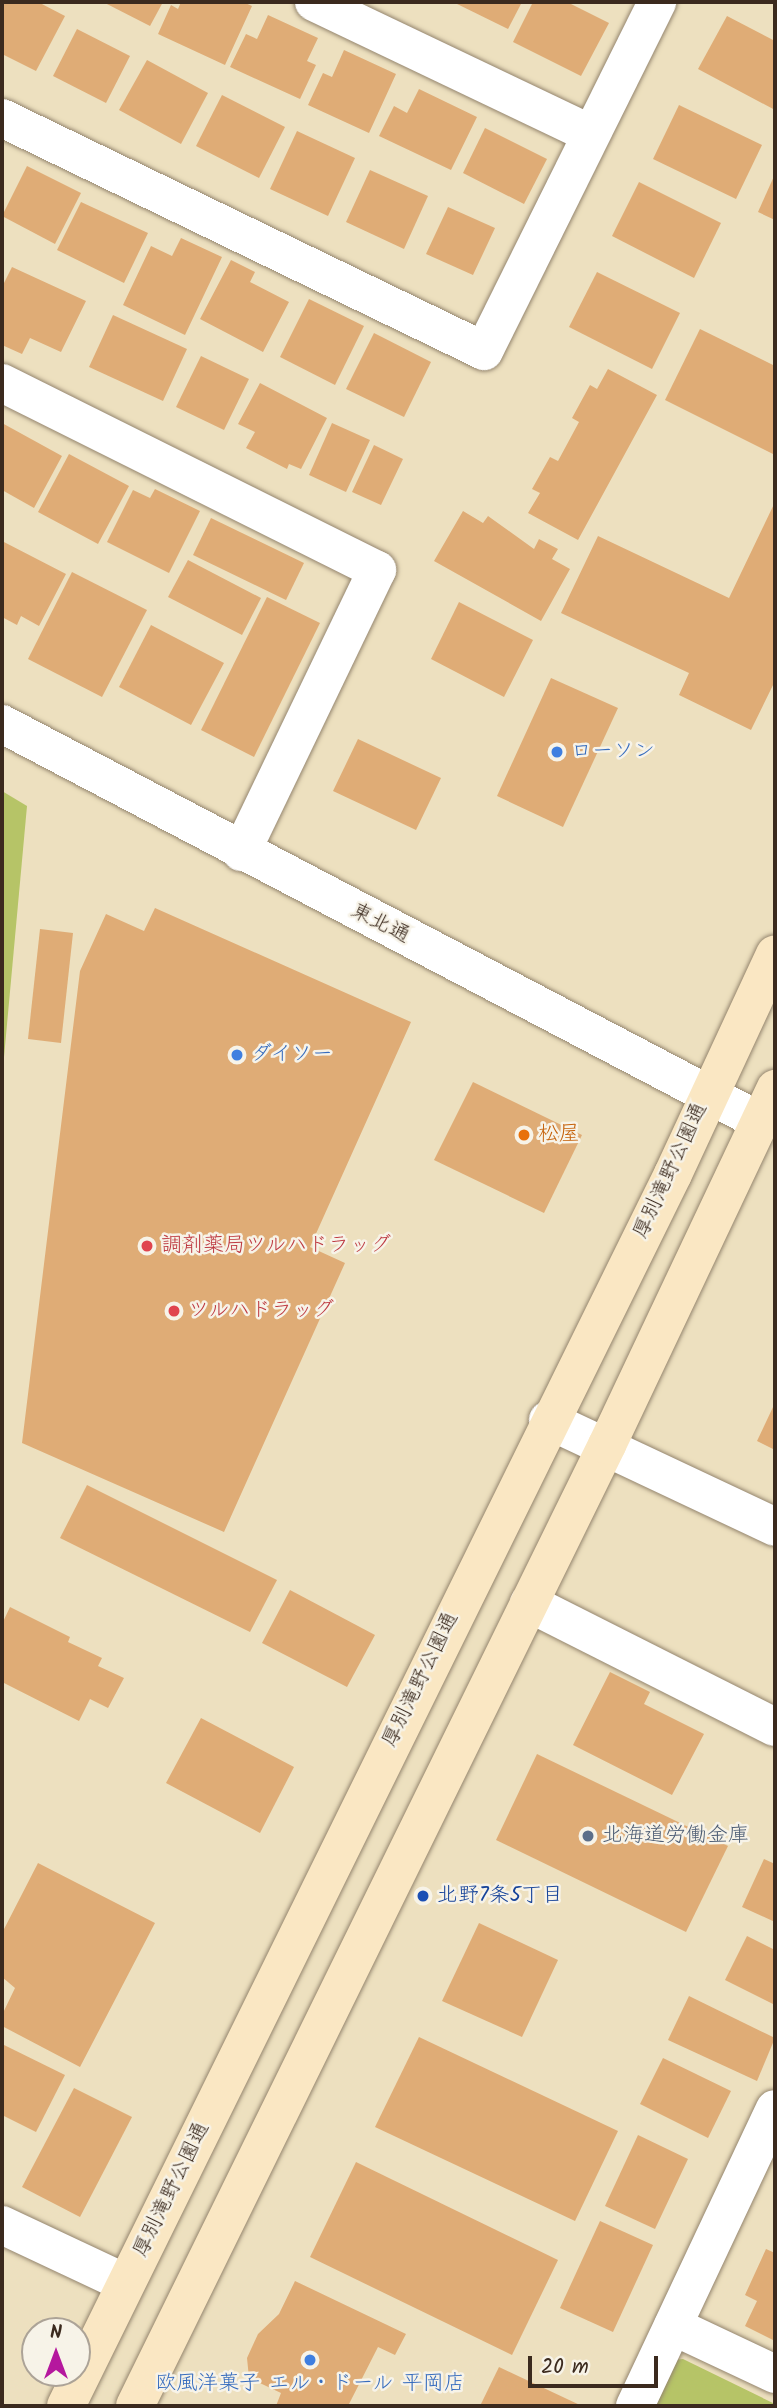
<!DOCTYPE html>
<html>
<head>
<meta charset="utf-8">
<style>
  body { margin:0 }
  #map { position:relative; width:777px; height:2408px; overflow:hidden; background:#ede0bf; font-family:Kalam,"Klee One",sans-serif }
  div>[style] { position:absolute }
  .green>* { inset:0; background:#b6c467 }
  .building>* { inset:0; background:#dfac76 }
  .roads { filter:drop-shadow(0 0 2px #94856e) drop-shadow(0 0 2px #94856e) }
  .minor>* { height:38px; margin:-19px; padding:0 19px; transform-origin:19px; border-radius:19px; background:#fff }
  .tertiary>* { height:38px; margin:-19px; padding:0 19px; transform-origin:19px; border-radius:19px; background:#fff }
  .secondary>* { height:38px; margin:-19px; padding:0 19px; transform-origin:19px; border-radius:19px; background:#fae7c3 }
  .dots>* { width:19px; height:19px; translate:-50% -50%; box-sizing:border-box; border:4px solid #f7f3e8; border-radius:50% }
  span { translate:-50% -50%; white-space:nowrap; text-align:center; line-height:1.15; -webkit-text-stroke:5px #f7f3e8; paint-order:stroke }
  .shop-label { font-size:21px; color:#366cbe }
  .left { translate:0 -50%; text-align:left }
  .street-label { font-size:21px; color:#3b2a1e }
  .food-label { font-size:21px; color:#c56008 }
  .health-label { font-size:21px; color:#be3a42 }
  .service-label { font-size:21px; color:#4e5e75 }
  .transit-label { font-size:21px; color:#164399 }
  .frame { position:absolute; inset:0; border:4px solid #3b2a1e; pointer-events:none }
  .north { position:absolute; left:21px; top:2317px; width:70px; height:70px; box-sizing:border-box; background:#f7f3e8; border:2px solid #aca397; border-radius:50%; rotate:0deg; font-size:19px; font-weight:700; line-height:28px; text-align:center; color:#3b2a1e }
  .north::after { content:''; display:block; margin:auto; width:24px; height:32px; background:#b5179e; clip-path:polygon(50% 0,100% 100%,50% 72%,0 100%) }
  .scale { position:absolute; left:528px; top:2356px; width:130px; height:32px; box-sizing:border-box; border:4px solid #3b2a1e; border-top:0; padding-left:9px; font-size:21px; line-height:24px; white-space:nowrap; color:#3b2a1e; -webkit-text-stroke:5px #f7f3e8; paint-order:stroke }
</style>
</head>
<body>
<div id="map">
  <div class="green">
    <i style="clip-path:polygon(2px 791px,27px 806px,2px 1079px)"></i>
    <i style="clip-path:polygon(683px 2359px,775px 2404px,775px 2406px,647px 2406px,667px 2361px)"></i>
  </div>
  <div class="building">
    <i style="clip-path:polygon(2px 2px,38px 2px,65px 16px,36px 71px,2px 54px)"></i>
    <i style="clip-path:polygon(103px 2px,163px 2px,150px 26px)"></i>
    <i style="clip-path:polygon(181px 2px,243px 2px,252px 6px,225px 65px,158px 34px,171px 5px,178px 9px)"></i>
    <i style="clip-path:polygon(453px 2px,522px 2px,508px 29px)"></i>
    <i style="clip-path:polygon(533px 2px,567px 2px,609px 23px,581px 76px,513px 42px)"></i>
    <i style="clip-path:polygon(268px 15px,318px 38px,307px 61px,316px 65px,300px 99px,230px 67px,246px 34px,257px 39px)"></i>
    <i style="clip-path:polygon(727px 16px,775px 41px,775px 110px,698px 69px)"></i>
    <i style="clip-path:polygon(77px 29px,130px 56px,106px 103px,53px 76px)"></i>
    <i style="clip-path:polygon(344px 50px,396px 74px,369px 133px,308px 105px,323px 73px,332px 77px)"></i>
    <i style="clip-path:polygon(147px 60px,208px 93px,181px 144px,119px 110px)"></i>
    <i style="clip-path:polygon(419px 89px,477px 117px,451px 170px,379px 136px,394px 106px,407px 113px)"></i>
    <i style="clip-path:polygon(222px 95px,285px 127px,259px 178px,196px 146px)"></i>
    <i style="clip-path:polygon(679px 105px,762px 145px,736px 199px,653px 159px)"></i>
    <i style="clip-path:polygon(485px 128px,547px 159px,524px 204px,463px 173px)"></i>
    <i style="clip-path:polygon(297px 131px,355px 158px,328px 216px,270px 189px)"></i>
    <i style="clip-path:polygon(27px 166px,81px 193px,55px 244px,2px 216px)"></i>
    <i style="clip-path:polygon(370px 170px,428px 196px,404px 249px,346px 222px)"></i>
    <i style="clip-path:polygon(775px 174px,775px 220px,758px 212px)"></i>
    <i style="clip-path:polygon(639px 182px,721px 223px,694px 278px,612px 236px)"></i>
    <i style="clip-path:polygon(81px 202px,148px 233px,124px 283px,57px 250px)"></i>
    <i style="clip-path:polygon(448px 207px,495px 228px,473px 275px,426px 254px)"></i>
    <i style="clip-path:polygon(181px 238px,222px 257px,185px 335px,123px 305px,151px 246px,172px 256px)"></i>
    <i style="clip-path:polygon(231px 260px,255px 272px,250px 282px,289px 302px,263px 352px,200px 319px)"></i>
    <i style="clip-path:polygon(12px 267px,86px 301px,61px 352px,30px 338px,22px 354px,2px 345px,2px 287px)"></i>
    <i style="clip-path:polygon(597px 272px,680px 313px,652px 369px,569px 327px)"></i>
    <i style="clip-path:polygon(309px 299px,364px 326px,335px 385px,280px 357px)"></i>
    <i style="clip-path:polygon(113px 315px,187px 349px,163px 401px,89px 367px)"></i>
    <i style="clip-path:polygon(700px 329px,775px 366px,775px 455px,665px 400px)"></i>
    <i style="clip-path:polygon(374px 333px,431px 362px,404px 417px,346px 389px)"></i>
    <i style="clip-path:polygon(201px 356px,249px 379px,224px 430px,176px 407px)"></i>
    <i style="clip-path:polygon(608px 369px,657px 395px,578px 540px,528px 513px,540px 493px,532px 489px,550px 457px,558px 461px,579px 422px,572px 418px,590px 385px,597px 389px)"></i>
    <i style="clip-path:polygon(260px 383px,327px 418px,301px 469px,289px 464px,287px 469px,246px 448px,255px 432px,238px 424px)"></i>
    <i style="clip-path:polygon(2px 423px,62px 456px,34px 508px,2px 490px)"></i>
    <i style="clip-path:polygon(332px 423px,370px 440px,346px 492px,309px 475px)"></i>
    <i style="clip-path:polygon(374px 445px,403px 459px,381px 505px,352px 492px)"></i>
    <i style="clip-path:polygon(69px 454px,129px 486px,98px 544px,38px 512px)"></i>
    <i style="clip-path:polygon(155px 489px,200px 511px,169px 573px,107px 542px,133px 490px,150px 498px)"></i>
    <i style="clip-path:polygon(775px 502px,775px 681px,751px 730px,679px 695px,689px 673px,561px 613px,598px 536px,729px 598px)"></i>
    <i style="clip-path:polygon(463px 511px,483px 523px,488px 516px,534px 549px,539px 539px,558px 549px,552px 559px,570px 569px,541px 621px,434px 561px)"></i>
    <i style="clip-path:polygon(211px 518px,304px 563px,286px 600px,193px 555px)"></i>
    <i style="clip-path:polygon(2px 541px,66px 574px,39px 626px,21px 616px,17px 625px,2px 617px)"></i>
    <i style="clip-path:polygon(188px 560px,261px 598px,242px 635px,168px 597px)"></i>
    <i style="clip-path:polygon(72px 572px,147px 610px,102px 697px,28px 659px)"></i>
    <i style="clip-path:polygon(267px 597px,320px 623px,254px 757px,201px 730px)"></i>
    <i style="clip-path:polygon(459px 602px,533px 640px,504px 697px,431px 659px)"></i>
    <i style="clip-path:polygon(151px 625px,224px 663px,191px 725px,119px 687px)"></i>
    <i style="clip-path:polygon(551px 678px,618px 708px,563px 827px,497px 796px)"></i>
    <i style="clip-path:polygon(358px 739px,441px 778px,416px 830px,333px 791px)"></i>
    <i style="clip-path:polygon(155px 908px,411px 1022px,310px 1247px,345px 1263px,224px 1532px,22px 1443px,80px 971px,106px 914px,144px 931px)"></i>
    <i style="clip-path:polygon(40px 929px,73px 933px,61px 1043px,28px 1039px)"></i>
    <i style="clip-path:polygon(473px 1082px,582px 1135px,544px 1213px,434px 1160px)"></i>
    <i style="clip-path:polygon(773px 1407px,775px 1408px,775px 1450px,757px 1441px)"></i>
    <i style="clip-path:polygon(87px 1485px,277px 1580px,250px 1632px,60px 1538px)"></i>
    <i style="clip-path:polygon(290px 1590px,375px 1635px,347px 1687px,262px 1643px)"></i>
    <i style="clip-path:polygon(10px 1607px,70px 1637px,68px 1642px,102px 1658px,98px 1666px,124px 1678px,108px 1708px,90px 1699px,79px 1721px,2px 1682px,2px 1624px)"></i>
    <i style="clip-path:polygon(610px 1672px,650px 1692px,644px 1704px,704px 1734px,672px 1795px,573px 1745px)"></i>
    <i style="clip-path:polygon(201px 1718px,294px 1767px,260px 1833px,166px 1783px)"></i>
    <i style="clip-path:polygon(537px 1754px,728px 1846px,686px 1932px,496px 1840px)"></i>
    <i style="clip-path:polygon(764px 1859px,775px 1864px,775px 1922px,742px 1907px)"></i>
    <i style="clip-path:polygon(38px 1863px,155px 1923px,80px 2067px,2px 2026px,2px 2015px,15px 1988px,2px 1977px,2px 1933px)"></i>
    <i style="clip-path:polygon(479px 1923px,558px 1960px,522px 2037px,442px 2001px)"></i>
    <i style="clip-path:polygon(747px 1936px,775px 1950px,775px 2005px,725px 1980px)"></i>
    <i style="clip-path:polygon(689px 1996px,775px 2038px,757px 2081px,668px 2040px)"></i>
    <i style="clip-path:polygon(419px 2037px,618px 2131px,575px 2221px,375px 2127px)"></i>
    <i style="clip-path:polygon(2px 2044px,65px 2075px,36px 2132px,2px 2115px)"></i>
    <i style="clip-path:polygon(663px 2058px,731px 2091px,708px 2138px,640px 2104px)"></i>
    <i style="clip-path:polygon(74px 2088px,132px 2117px,80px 2217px,22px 2187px)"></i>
    <i style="clip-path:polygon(638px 2135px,688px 2159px,655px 2229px,605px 2206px)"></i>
    <i style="clip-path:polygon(356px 2162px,558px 2260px,512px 2355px,310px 2257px)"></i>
    <i style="clip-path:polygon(600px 2221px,653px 2245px,613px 2332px,560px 2308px)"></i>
    <i style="clip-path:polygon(766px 2249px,775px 2253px,775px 2341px,745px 2326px,757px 2301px,745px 2295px)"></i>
    <i style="clip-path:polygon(295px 2281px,406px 2334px,395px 2355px,378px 2347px,348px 2406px,276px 2406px,281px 2393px,249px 2378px,247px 2358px,258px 2334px,279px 2314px)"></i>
    <i style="clip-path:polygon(499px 2367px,582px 2406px,480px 2406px)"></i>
  </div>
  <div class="roads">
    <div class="minor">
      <i style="left:314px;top:2px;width:305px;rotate:25.5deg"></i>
      <i style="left:2px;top:118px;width:535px;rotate:25.8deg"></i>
      <i style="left:484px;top:351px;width:390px;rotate:-63.6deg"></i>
      <i style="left:2px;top:383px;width:419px;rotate:26.5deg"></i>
      <i style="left:377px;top:570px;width:313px;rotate:115.7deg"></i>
      <i style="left:548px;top:1420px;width:251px;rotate:25.2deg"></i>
      <i style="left:529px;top:1603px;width:275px;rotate:26.8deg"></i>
      <i style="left:2px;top:2225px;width:136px;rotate:25.2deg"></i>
      <i style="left:673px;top:2326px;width:113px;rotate:25.2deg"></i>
      <i style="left:635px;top:2406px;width:328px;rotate:-64.8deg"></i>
    </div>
    <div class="tertiary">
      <i style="left:2px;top:724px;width:855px;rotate:27.67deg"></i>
    </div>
    <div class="secondary">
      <i style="left:66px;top:2406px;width:1373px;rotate:-63.77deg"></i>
      <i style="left:673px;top:1174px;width:242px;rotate:-65.1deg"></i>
      <i style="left:135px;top:2406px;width:1071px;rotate:-63.84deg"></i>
      <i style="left:607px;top:1445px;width:394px;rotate:-64.7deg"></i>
    </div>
  </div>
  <div class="dots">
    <i style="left:557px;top:752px;background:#3f7fe0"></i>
    <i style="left:237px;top:1055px;background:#3f7fe0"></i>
    <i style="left:524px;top:1135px;background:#e8710a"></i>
    <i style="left:147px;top:1246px;background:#e0444e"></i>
    <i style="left:174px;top:1311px;background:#e0444e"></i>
    <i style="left:588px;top:1836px;background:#5c6f8a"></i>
    <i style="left:423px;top:1896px;background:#1a4fb4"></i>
    <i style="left:310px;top:2360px;background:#3f7fe0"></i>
  </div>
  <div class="shop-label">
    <span class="left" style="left:571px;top:752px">ローソン</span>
    <span class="left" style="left:251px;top:1055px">ダイソー</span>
    <span style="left:310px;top:2384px">欧風洋菓子 エル・ドール 平岡店</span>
  </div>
  <div class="street-label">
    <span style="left:380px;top:924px;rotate:27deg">東北通</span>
    <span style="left:671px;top:1171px;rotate:-65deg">厚別滝野公園通</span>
    <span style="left:421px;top:1680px;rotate:-64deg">厚別滝野公園通</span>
    <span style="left:172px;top:2190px;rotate:-64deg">厚別滝野公園通</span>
  </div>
  <div class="food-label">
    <span class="left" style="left:538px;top:1135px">松屋</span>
  </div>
  <div class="health-label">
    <span class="left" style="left:161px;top:1246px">調剤薬局ツルハドラッグ</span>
    <span class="left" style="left:188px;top:1311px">ツルハドラッグ</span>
  </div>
  <div class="service-label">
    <span class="left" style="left:602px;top:1836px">北海道労働金庫</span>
  </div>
  <div class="transit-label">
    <span class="left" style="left:437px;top:1896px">北野7条5丁目</span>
  </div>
  <div class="frame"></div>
  <div class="north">N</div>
  <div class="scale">20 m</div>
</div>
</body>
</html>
